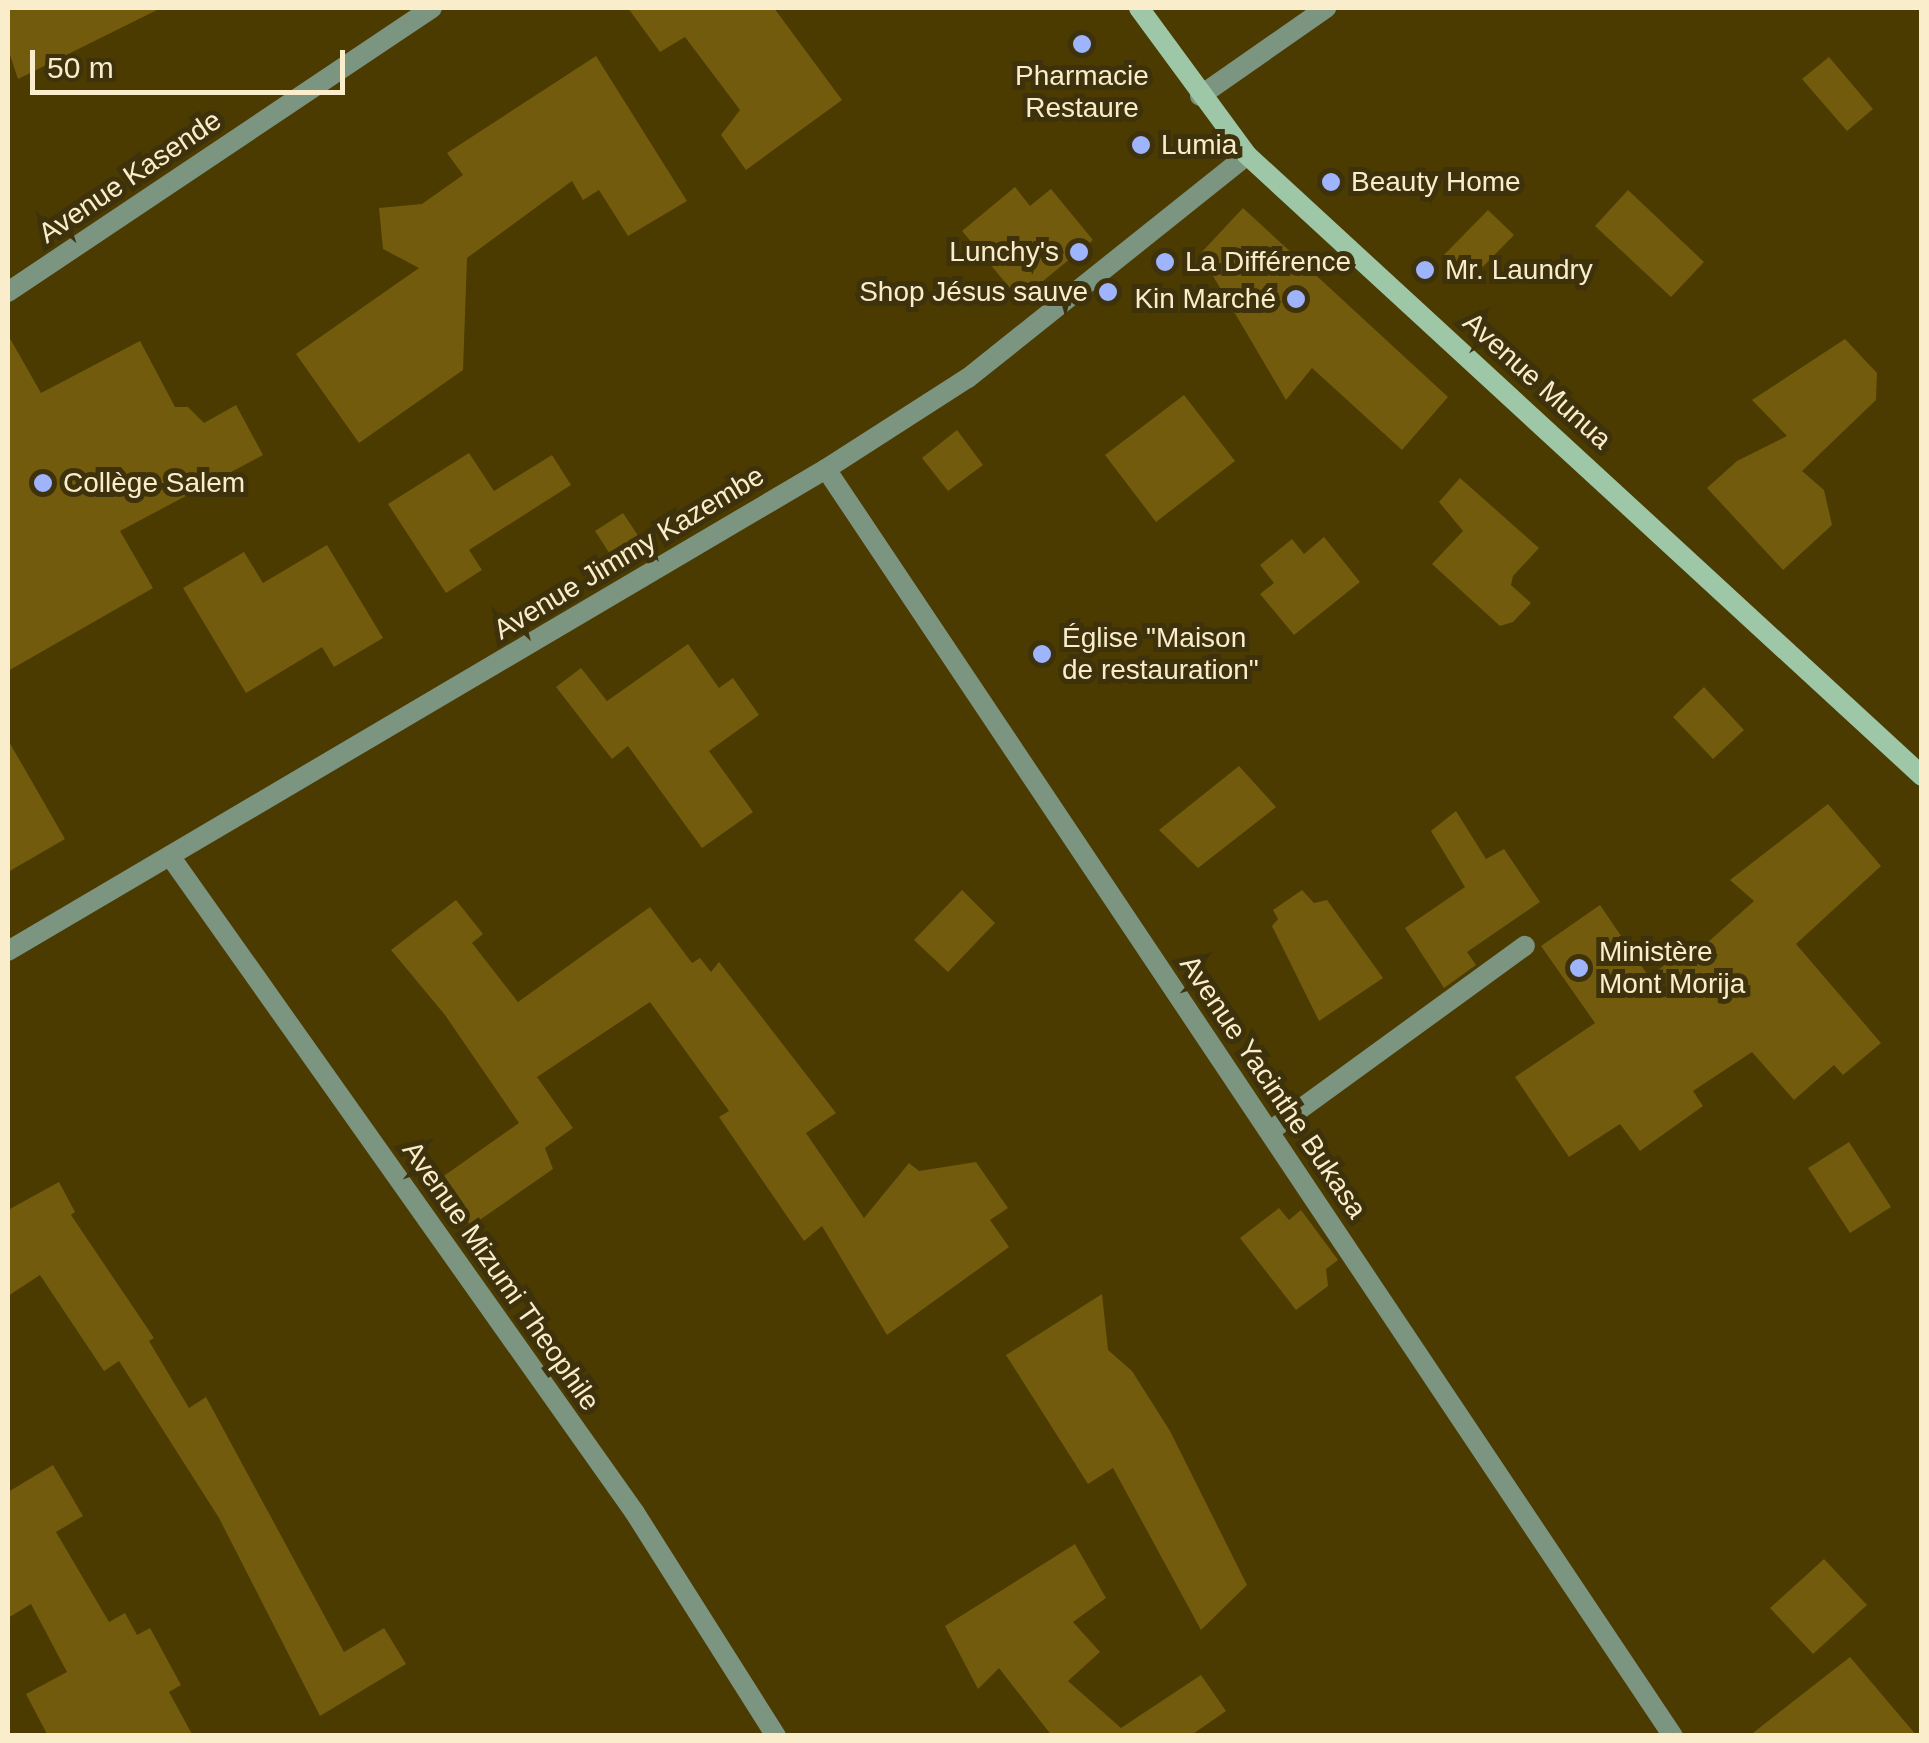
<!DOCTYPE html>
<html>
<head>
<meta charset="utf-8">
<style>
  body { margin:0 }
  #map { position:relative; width:1929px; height:1743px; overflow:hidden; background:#4c3b00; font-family:Helvetica,sans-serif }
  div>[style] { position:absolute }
  .building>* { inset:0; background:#725b0d }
  .street>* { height:20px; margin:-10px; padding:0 10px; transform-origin:10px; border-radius:10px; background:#7b9581 }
  .secondary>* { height:20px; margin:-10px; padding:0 10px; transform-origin:10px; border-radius:10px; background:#9dc7a6 }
  .dots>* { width:28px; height:28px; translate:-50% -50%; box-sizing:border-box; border:5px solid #3e320c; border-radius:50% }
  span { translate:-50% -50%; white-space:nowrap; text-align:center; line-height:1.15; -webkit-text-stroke:10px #3e320c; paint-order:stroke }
  .poi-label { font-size:28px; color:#f9edcb }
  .left { translate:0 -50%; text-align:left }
  .right { translate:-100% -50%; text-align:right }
  .street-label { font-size:28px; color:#f9edcb }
  .frame { position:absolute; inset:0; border:10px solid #f9edcb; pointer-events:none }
  .scale { position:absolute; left:30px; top:50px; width:315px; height:45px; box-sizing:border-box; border:5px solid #f9edcb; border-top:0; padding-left:12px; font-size:30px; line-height:35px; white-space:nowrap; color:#f9edcb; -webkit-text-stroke:8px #3e320c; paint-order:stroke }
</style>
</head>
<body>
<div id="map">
  <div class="building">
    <i style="clip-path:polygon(8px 8px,161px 8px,18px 79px,8px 49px)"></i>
    <i style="clip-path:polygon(628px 8px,774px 8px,842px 100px,746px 170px,721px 135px,740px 110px,685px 37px,660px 52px)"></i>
    <i style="clip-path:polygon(596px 56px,687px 201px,628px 236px,599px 190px,583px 200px,572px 181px,467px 258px,463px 370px,359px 443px,296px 354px,419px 268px,383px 249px,379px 208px,422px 204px,463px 175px,447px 153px)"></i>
    <i style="clip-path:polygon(1829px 57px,1873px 109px,1847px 131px,1802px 79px)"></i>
    <i style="clip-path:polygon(1015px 187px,1030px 206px,1051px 189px,1093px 240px,1020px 300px,962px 231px)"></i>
    <i style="clip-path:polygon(1628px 190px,1704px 262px,1671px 297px,1595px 226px)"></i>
    <i style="clip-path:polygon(1243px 208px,1448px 397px,1402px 450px,1312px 368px,1286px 400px,1200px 254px)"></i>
    <i style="clip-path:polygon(1488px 210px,1514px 235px,1469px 281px,1443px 256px)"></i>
    <i style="clip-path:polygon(8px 335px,41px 393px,140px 341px,175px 407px,188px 407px,204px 423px,236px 405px,263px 455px,120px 531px,153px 588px,8px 671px)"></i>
    <i style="clip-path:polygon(1845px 339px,1877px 373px,1876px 400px,1802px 471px,1824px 490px,1832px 525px,1783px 570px,1707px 488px,1737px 461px,1787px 436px,1752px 400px)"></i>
    <i style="clip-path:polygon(1184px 395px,1235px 461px,1156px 522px,1105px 455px)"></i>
    <i style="clip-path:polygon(957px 430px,983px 465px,948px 491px,922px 458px)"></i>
    <i style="clip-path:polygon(469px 453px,494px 491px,552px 455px,571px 485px,469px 550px,482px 570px,446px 593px,388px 504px)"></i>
    <i style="clip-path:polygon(1460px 478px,1539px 548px,1513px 576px,1511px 585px,1531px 603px,1513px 622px,1500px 626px,1432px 564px,1463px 531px,1439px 502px)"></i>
    <i style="clip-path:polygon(623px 513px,647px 549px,619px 568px,595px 531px)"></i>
    <i style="clip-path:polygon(1324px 537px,1360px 582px,1294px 635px,1260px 594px,1274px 583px,1260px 565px,1292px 539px,1304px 554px)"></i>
    <i style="clip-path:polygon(327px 545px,383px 638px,334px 667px,322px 647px,246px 693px,183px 588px,244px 552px,263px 583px)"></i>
    <i style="clip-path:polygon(688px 644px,719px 688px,733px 678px,759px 715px,709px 751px,753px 812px,702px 848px,628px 746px,612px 759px,556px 687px,581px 668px,607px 701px)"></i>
    <i style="clip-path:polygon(1704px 687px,1744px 730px,1713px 759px,1673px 717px)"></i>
    <i style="clip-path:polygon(8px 740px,65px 839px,8px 872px)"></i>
    <i style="clip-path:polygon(1239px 766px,1276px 807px,1198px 868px,1159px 830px)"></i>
    <i style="clip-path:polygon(1828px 804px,1881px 866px,1796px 944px,1881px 1043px,1843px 1075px,1834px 1065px,1794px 1100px,1752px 1052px,1693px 1091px,1703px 1106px,1640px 1151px,1620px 1124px,1569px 1157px,1515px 1077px,1595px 1023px,1541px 946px,1600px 905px,1649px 977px,1692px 944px,1698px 951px,1754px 901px,1730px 880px)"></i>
    <i style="clip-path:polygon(1456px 811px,1486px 859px,1504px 849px,1540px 902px,1467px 952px,1476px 965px,1444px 988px,1405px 928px,1465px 887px,1431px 831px)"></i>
    <i style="clip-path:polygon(962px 890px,995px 923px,948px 972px,914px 940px)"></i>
    <i style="clip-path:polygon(1302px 890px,1314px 903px,1327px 900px,1383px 978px,1319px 1021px,1272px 926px,1278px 919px,1273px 910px)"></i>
    <i style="clip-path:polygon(456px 900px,483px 934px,472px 943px,518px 1002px,650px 907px,692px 963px,700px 958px,711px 972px,719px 962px,836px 1113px,806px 1133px,864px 1218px,909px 1163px,919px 1171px,976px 1162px,1008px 1208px,990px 1220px,1009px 1247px,887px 1335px,822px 1226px,804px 1241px,719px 1117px,729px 1111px,650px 1002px,537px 1077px,573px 1128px,545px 1148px,553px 1169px,471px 1226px,438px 1180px,519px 1123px,445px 1015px,391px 950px)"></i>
    <i style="clip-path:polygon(1849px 1142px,1891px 1207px,1850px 1233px,1808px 1168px)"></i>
    <i style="clip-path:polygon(59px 1182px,75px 1212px,71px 1215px,154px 1338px,149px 1341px,189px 1408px,206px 1397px,344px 1652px,384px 1628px,406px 1664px,320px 1716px,219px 1518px,119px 1361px,104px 1371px,40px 1275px,8px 1296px,8px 1210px)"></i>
    <i style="clip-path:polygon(1279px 1208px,1289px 1220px,1301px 1210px,1338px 1260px,1326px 1269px,1328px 1286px,1296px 1310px,1240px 1238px)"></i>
    <i style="clip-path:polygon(1102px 1294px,1108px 1350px,1132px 1371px,1170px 1431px,1247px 1585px,1201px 1630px,1113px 1468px,1088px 1484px,1006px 1355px)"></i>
    <i style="clip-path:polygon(53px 1465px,83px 1516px,56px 1532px,109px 1622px,125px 1613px,137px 1635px,150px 1628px,181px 1685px,169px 1692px,193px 1736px,48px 1736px,26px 1694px,67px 1672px,31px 1604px,8px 1618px,8px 1492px)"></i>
    <i style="clip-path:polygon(1075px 1544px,1106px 1598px,1073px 1622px,1100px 1652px,1068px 1681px,1121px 1728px,1201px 1675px,1226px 1711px,1190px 1736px,1052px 1736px,999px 1668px,978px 1689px,945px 1626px)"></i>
    <i style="clip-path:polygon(1824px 1559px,1867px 1605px,1813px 1654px,1770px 1608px)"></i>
    <i style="clip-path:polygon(1850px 1657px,1917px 1736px,1749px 1736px)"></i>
  </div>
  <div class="street">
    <i style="left:1200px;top:96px;width:154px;rotate:-34.9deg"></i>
    <i style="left:8px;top:292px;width:510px;rotate:-33.81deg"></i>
    <i style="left:826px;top:469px;width:1524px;rotate:56.24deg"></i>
    <i style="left:170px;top:856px;width:805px;rotate:54.71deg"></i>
    <i style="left:635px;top:1513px;width:264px;rotate:57.7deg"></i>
    <i style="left:8px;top:951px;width:949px;rotate:-30.51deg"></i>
    <i style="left:826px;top:469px;width:169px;rotate:-32.7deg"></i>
    <i style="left:968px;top:378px;width:357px;rotate:-38.6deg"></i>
    <i style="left:1270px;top:1131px;width:315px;rotate:-36deg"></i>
  </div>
  <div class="secondary">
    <i style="left:1139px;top:8px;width:182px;rotate:53.7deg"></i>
    <i style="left:1247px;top:155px;width:917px;rotate:42.61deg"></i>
  </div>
  <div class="dots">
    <i style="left:1082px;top:44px;background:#9eb4fd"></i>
    <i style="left:1141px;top:145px;background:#9eb4fd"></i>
    <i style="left:1331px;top:182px;background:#9eb4fd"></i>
    <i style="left:1079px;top:252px;background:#9eb4fd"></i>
    <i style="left:1165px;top:262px;background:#9eb4fd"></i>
    <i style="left:1425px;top:270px;background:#9eb4fd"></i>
    <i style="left:1108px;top:292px;background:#9eb4fd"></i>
    <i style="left:1296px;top:299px;background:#9eb4fd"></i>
    <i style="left:43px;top:483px;background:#9eb4fd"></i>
    <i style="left:1042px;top:654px;background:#9eb4fd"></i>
    <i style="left:1579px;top:968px;background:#9eb4fd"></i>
  </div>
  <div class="poi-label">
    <span style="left:1082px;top:92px">Pharmacie<br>Restaure</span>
    <span class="left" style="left:1161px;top:145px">Lumia</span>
    <span class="left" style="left:1351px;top:182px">Beauty Home</span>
    <span class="right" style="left:1059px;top:252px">Lunchy's</span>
    <span class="left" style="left:1185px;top:262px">La Différence</span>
    <span class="left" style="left:1445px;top:270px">Mr. Laundry</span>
    <span class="right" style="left:1088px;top:292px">Shop Jésus sauve</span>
    <span class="right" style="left:1276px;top:299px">Kin Marché</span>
    <span class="left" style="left:63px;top:483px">Collège Salem</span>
    <span class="left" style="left:1062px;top:654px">Église "Maison<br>de restauration"</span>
    <span class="left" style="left:1599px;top:968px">Ministère<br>Mont Morija</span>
  </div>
  <div class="street-label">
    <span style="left:130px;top:177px;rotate:-34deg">Avenue Kasende</span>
    <span style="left:1537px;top:381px;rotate:42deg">Avenue Munua</span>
    <span style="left:629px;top:553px;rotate:-31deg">Avenue Jimmy Kazembe</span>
    <span style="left:1273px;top:1087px;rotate:56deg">Avenue Yacinthe Bukasa</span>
    <span style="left:501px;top:1276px;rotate:55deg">Avenue Mizumi Theophile</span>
  </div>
  <div class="frame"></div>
  <div class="scale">50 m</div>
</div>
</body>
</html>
